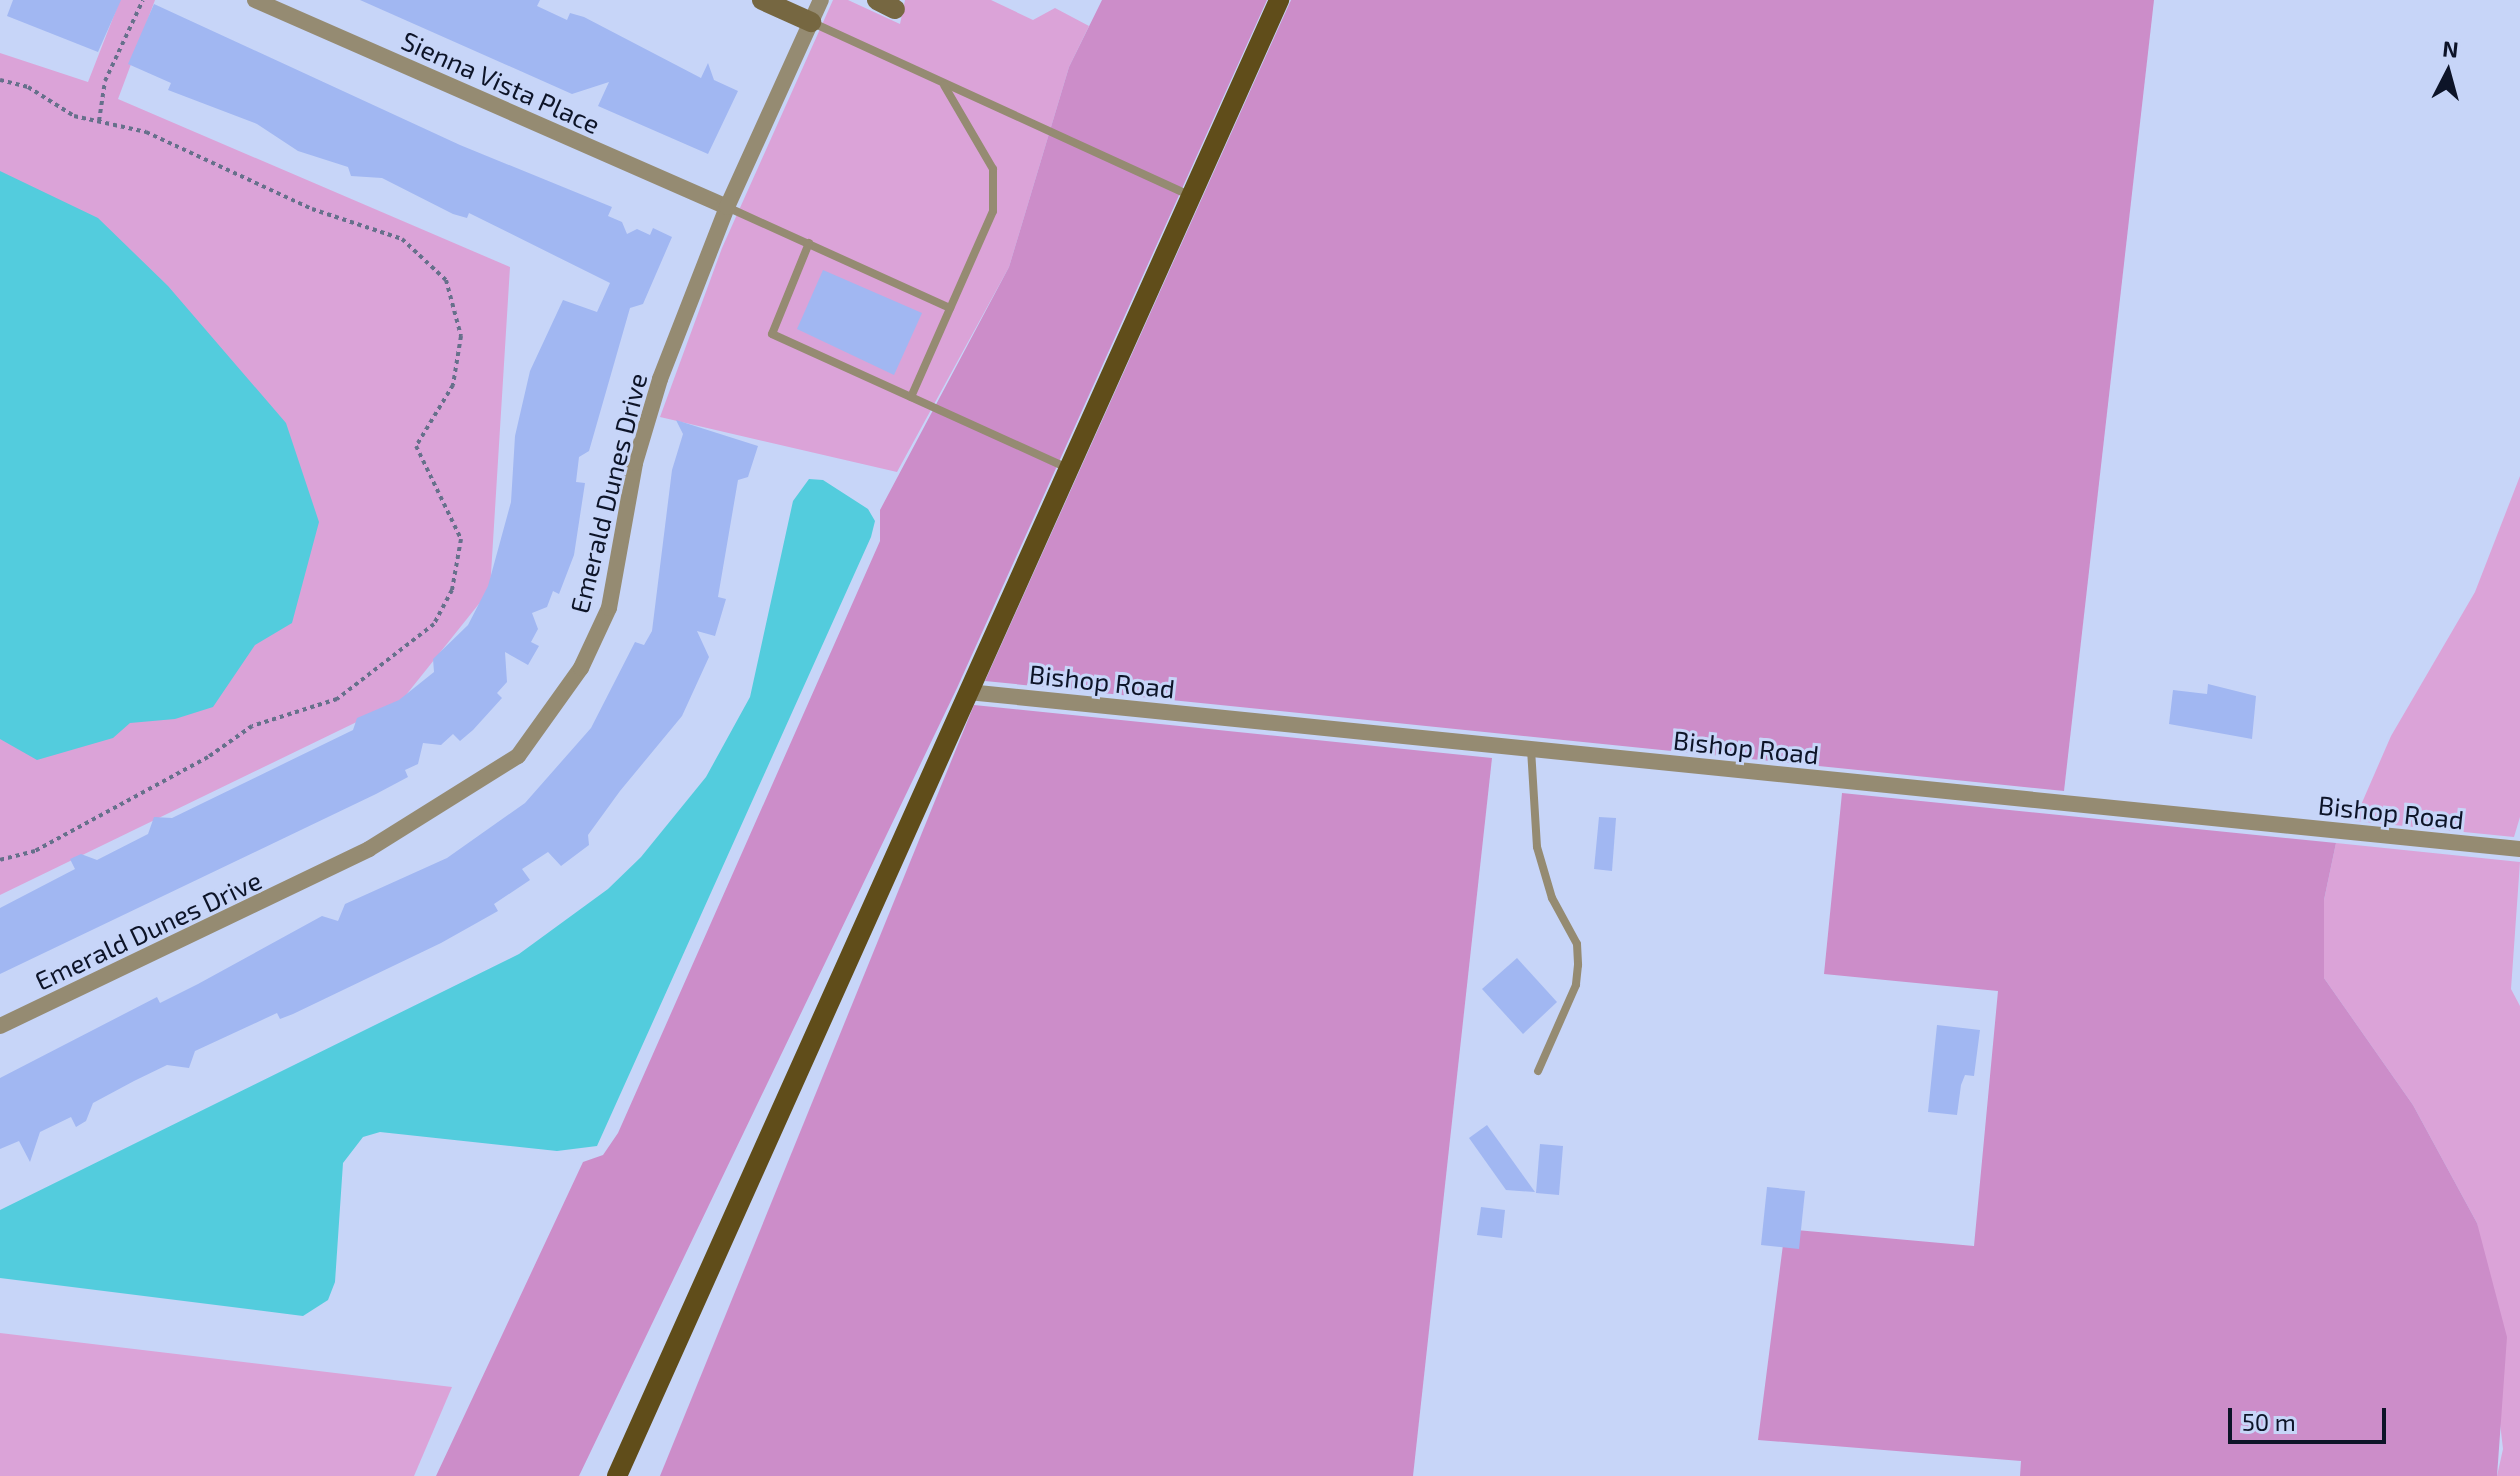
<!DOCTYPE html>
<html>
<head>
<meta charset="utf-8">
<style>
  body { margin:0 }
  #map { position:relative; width:2520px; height:1476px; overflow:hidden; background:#c7d5f8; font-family:"Exo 2",sans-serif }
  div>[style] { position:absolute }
  .green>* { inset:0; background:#dba3d8 }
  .forest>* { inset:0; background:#cc8dc9 }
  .water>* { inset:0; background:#53ccdd }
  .building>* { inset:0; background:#a1b7f2 }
  .path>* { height:4px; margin-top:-2px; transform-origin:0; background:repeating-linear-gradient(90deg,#66708b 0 4px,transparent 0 8px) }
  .lane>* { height:8px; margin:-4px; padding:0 4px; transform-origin:4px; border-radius:4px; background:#958b72 }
  .street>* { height:16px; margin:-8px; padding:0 8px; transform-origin:8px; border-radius:8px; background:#958b72 }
  .secondary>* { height:20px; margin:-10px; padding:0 10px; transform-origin:10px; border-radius:10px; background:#766741 }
  .primary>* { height:20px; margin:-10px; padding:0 10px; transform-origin:10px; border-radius:10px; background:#604d1a }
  span { translate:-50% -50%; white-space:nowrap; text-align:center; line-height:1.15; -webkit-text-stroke:6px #c7d5f8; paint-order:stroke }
  .street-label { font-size:26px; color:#0d1428 }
  .north { position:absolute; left:2408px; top:32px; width:80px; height:80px; -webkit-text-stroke:6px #c7d5f8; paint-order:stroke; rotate:6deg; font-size:22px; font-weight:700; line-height:32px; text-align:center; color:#0d1428 }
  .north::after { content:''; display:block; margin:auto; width:28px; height:36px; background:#0d1428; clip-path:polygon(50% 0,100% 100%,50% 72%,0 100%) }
  .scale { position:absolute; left:2228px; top:1408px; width:158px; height:36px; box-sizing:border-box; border:4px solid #0d1428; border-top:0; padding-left:10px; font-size:24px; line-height:28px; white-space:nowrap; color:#0d1428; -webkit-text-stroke:6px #c7d5f8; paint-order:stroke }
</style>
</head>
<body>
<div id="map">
  <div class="green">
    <i style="clip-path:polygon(120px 0,155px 0,118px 99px,510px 267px,490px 590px,402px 700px,0 895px,0 53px,88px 82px)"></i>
    <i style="clip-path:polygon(833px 0,848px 0,900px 24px,905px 0,991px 0,1033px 20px,1055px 8px,1089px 26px,1069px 67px,1009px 267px,897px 472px,660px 417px,722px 248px)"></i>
    <i style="clip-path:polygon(2520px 476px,2520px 817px,2514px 837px,2354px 821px,2391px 736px,2475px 592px)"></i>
    <i style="clip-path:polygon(2336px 843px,2520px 862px,2511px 989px,2520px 1006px,2520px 1476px,2497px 1476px,2503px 1449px,2477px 1223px,2413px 1105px,2324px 978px,2324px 900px)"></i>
    <i style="clip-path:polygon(0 1333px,452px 1387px,414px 1476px,0 1476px)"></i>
  </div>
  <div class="forest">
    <i style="clip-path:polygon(1102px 0,1267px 0,957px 688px,579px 1476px,436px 1476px,583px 1162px,603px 1155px,618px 1133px,880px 541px,880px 510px,1009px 267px,1069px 67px)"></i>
    <i style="clip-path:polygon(1291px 0,2154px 0,2064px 791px,985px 681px)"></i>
    <i style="clip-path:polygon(974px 705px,1492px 758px,1413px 1476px,660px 1476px)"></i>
    <i style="clip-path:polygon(1842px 793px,2336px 843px,2324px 900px,2324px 978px,2413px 1105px,2477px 1223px,2507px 1337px,2497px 1476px,2020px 1476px,2021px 1461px,1758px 1440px,1785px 1229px,1974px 1246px,1998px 991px,1824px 974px)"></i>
  </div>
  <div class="water">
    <i style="clip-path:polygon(0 171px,98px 218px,168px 286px,286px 423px,319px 522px,292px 623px,255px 645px,213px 707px,175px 719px,130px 723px,113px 738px,37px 760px,0 739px)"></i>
    <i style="clip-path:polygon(809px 479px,823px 480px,868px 509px,875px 521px,871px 537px,597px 1146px,557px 1151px,380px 1132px,363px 1137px,343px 1163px,335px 1282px,328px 1300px,303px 1316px,0 1278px,0 1210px,519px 954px,608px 889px,641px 857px,706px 777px,750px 697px,793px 501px)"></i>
  </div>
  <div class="building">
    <i style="clip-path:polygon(13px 0,121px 0,98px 52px,7px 16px)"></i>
    <i style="clip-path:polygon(360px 0,540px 0,537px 6px,567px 20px,570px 13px,584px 17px,701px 78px,708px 63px,714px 80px,738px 91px,708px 154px,598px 106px,609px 82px,572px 94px)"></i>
    <i style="clip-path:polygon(154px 4px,460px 145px,612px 207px,608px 216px,622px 222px,627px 234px,637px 229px,650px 235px,653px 228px,672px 237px,643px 304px,630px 308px,589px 451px,579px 457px,576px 482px,585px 483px,574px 555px,559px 594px,553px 591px,547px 607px,532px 613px,538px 629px,531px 642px,539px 646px,528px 665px,505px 652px,507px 682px,497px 693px,502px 698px,473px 730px,460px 741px,453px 734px,441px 745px,423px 743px,418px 764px,405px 770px,408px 777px,376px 794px,0 974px,0 908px,75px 869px,70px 859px,81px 854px,97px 860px,148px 834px,154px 817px,172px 818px,353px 730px,357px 718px,399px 700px,434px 672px,433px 659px,468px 625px,488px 586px,511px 502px,515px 436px,530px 371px,563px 300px,597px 312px,610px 283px,469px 213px,467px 218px,453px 214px,382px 178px,351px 176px,348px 167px,298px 151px,257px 124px,168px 90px,171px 83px,128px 64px)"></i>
    <i style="clip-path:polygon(823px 270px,922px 313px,894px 375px,797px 329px)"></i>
    <i style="clip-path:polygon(676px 420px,758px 446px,748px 477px,738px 480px,718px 597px,726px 599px,715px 636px,697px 631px,709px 657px,682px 716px,620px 791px,588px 835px,589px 845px,561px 866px,548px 852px,522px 869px,530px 880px,494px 904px,498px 911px,441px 943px,293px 1014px,280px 1019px,277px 1013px,195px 1051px,189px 1068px,167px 1065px,134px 1081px,93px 1103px,86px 1121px,76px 1127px,71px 1117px,40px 1132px,30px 1162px,19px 1141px,0 1149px,0 1078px,157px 997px,160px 1003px,198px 984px,322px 916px,338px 921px,345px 904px,447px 858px,525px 803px,591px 728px,635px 642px,644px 645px,652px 631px,672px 470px,683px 434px)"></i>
    <i style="clip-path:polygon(2208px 684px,2256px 696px,2252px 739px,2169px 724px,2173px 690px,2207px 694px)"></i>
    <i style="clip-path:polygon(1599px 817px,1616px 818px,1612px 871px,1594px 869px)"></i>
    <i style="clip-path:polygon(1517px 958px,1557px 1002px,1523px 1034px,1482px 989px)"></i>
    <i style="clip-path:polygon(1937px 1025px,1980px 1030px,1974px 1076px,1965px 1075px,1961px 1085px,1957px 1115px,1928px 1112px)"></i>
    <i style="clip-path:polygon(1487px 1125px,1535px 1192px,1506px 1190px,1469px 1138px)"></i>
    <i style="clip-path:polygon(1540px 1144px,1563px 1146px,1559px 1195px,1536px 1193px)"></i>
    <i style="clip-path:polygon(1767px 1187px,1805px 1191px,1799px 1249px,1761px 1245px)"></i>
    <i style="clip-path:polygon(1481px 1207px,1505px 1210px,1502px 1238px,1477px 1235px)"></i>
  </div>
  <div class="path">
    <i style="left:0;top:80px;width:29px;rotate:14deg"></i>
    <i style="left:28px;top:87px;width:54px;rotate:32.2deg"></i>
    <i style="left:74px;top:116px;width:74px;rotate:12.5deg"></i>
    <i style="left:146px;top:132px;width:183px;rotate:24.9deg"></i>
    <i style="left:312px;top:209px;width:95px;rotate:18.4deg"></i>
    <i style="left:402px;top:239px;width:60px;rotate:43deg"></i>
    <i style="left:446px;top:280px;width:58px;rotate:75deg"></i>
    <i style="left:461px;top:336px;width:50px;rotate:99.3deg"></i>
    <i style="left:453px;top:385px;width:71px;rotate:121.2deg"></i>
    <i style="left:416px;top:446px;width:103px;rotate:64.2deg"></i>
    <i style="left:461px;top:539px;width:52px;rotate:100deg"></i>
    <i style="left:452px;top:590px;width:38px;rotate:118deg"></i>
    <i style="left:434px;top:624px;width:123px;rotate:142.3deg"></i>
    <i style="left:337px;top:699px;width:89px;rotate:162.4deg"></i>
    <i style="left:252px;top:726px;width:54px;rotate:144.8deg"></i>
    <i style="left:208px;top:757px;width:197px;rotate:151.5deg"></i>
    <i style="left:35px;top:851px;width:36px;rotate:166deg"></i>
    <i style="left:99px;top:121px;width:40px;rotate:-81.5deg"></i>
    <i style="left:105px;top:81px;width:89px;rotate:-64.9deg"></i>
  </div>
  <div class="lane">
    <i style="left:811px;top:22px;width:418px;rotate:24.6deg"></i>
    <i style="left:727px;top:207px;width:245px;rotate:24.4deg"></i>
    <i style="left:809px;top:243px;width:98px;rotate:112.1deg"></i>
    <i style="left:772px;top:334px;width:325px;rotate:24.4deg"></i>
    <i style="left:911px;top:397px;width:203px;rotate:-66.2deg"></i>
    <i style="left:993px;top:211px;width:42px;rotate:-90deg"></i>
    <i style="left:993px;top:169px;width:97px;rotate:-120.3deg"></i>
    <i style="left:1531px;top:749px;width:98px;rotate:86.5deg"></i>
    <i style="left:1537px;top:847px;width:53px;rotate:73.6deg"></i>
    <i style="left:1552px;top:898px;width:52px;rotate:61.5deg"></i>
    <i style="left:1577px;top:944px;width:21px;rotate:87deg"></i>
    <i style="left:1578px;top:965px;width:20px;rotate:96deg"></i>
    <i style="left:1576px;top:985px;width:94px;rotate:113.8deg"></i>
  </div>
  <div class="street">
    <i style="left:255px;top:0;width:515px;rotate:23.68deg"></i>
    <i style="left:968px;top:692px;width:1560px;rotate:5.78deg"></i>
    <i style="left:0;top:1026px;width:409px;rotate:-25.6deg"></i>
    <i style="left:369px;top:849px;width:176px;rotate:-32deg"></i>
    <i style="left:518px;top:756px;width:108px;rotate:-54.4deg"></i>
    <i style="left:581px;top:668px;width:66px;rotate:-65deg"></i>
    <i style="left:609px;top:608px;width:147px;rotate:-79.8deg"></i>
    <i style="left:635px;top:463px;width:88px;rotate:-73.4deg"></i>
    <i style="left:660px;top:379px;width:185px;rotate:-68.7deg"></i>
    <i style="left:727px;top:207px;width:227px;rotate:-65.6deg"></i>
  </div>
  <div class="secondary">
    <i style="left:762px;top:0;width:54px;rotate:24.2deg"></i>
    <i style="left:877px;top:0;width:20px;rotate:27deg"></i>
  </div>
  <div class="primary">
    <i style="left:617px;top:1476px;width:1618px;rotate:-65.84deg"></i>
  </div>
  <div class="street-label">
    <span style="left:501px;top:82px;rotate:24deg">Sienna Vista Place</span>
    <span style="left:608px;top:493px;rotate:-76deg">Emerald Dunes Drive</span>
    <span style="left:1102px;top:681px;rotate:6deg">Bishop Road</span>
    <span style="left:1746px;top:747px;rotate:6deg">Bishop Road</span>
    <span style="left:2391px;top:812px;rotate:6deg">Bishop Road</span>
    <span style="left:148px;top:930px;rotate:-25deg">Emerald Dunes Drive</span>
  </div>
  <div class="north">N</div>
  <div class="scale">50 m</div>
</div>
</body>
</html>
